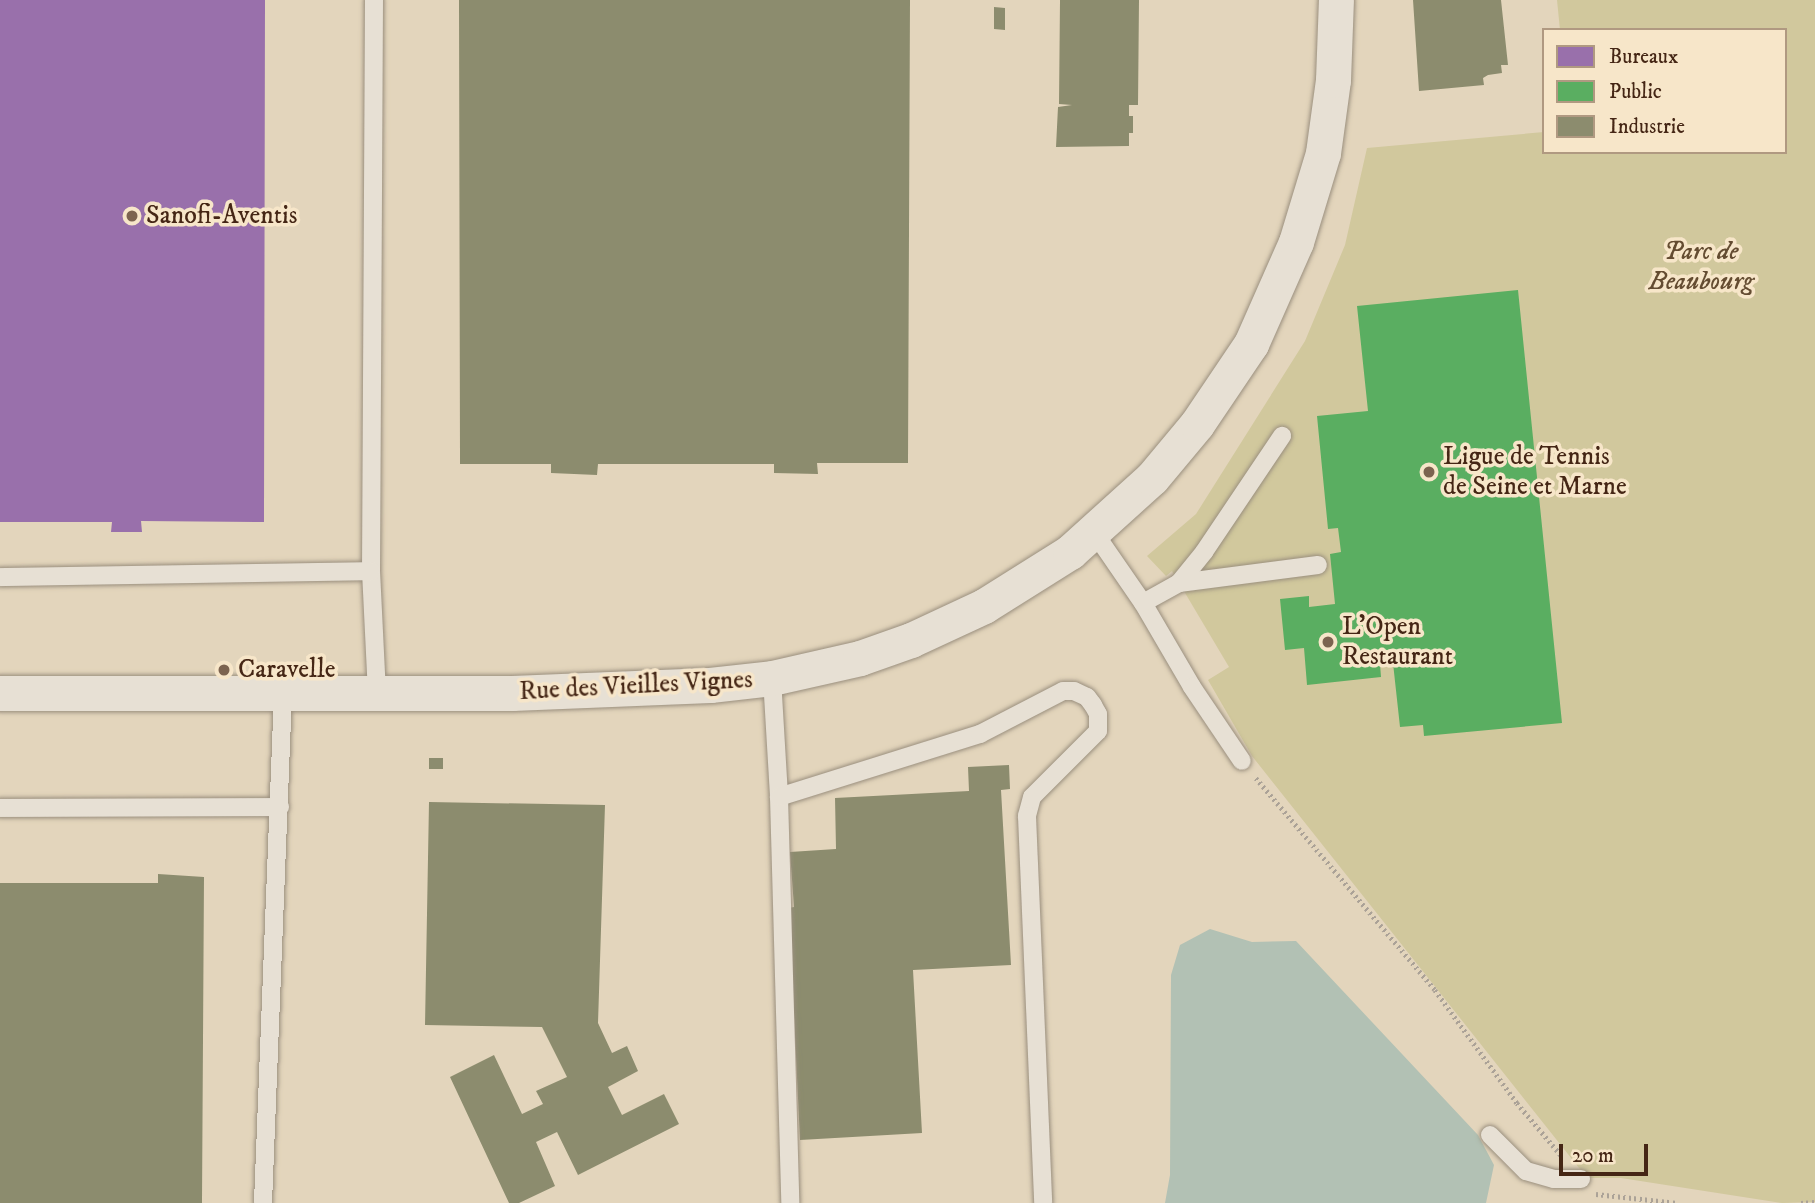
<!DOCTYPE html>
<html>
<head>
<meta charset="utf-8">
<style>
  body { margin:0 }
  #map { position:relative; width:1815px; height:1203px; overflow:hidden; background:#e3d5bc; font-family:"IM FELL DW Pica",serif }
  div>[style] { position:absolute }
  .green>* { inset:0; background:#d1c89d }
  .water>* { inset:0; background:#b2c1b4 }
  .offices>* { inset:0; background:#9970ab }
  .public>* { inset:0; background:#5aae61 }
  .industry>* { inset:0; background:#8c8c6e }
  .path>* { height:4.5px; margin-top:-2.25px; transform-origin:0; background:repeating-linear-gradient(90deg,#aba297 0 2px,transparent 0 5.5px) }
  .roads { filter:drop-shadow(0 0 2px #9a8f7e) drop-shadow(0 0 2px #9a8f7e) }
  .service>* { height:18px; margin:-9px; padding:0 9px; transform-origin:9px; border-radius:9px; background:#e7e0d4 }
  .minor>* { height:35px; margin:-17.5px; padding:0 17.5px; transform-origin:17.5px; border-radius:17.5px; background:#e7e0d4 }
  .dots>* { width:19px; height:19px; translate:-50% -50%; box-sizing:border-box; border:4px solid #f7e6c9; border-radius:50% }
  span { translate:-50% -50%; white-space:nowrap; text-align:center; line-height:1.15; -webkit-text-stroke:7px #f7e6c9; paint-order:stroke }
  .poi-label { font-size:26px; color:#452615 }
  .left { translate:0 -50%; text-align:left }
  .park-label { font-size:26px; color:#644c31; font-style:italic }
  .street-label { font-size:26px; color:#452615 }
  .legend { position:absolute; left:1542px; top:28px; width:245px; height:126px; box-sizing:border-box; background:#f7e6c9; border:2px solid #b09981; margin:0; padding:9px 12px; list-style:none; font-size:21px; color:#452615 }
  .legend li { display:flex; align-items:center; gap:14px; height:35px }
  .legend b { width:35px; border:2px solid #b09981 }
  .scale { position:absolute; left:1559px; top:1144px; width:89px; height:32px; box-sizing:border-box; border:4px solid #452615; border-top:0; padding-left:9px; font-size:21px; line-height:24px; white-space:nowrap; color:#452615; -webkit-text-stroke:5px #f7e6c9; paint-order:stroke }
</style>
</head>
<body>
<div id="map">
  <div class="green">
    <i style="clip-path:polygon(1557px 0,1815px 0,1815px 1202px,1782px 1203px,1621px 1178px,1587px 1178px,1252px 756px,1208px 680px,1229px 667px,1172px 571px,1166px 576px,1147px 556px,1196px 514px,1305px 341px,1345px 245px,1367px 148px,1544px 132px,1544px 152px,1785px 152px,1785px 30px,1560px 30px)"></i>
  </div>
  <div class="water">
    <i style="clip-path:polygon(1210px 929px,1252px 942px,1296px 941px,1478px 1135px,1494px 1165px,1486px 1203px,1165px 1203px,1170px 1175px,1171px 975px,1180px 945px)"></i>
  </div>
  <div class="offices">
    <i style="clip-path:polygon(0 0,265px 0,264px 522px,141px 521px,142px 532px,111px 532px,112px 522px,0 522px)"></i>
  </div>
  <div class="public">
    <i style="clip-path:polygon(1518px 290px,1562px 723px,1424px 736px,1423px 725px,1400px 727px,1393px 663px,1380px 664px,1381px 677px,1307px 685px,1304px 648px,1285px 650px,1280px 599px,1309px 596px,1309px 607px,1335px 604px,1330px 554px,1341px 552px,1338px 528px,1328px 529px,1317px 416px,1368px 411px,1357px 306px)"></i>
  </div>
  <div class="industry">
    <i style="clip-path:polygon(459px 0,910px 0,908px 463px,817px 463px,818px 474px,774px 473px,774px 464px,598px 464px,597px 475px,551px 473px,551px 464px,460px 464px)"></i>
    <i style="clip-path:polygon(1060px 0,1139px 0,1138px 105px,1129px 105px,1129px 116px,1133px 116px,1133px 133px,1129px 133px,1129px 146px,1056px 147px,1058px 107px,1072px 105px,1059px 104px)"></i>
    <i style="clip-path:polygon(1413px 0,1501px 0,1508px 65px,1501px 65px,1502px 73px,1488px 75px,1483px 78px,1484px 85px,1419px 91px)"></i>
    <i style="clip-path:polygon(994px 7px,1005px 8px,1005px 30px,994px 29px)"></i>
    <i style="clip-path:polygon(429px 758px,443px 758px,443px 769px,429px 769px)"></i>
    <i style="clip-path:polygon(1009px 765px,1010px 789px,1001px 790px,1011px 965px,913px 970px,922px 1133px,800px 1140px,789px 908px,794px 907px,790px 852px,836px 849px,835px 798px,969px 791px,968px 767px)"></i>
    <i style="clip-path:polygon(429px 802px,605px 805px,598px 1023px,612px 1053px,627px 1046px,638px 1071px,608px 1087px,622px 1115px,664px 1094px,679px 1124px,578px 1175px,557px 1132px,536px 1142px,555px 1186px,519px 1203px,509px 1203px,450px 1077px,494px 1055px,522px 1114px,543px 1104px,536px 1091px,567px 1077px,542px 1027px,425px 1025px)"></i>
    <i style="clip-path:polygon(158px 874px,204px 877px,202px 1203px,0 1203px,0 883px,158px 883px)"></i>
  </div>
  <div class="path">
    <i style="left:1256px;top:778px;width:277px;rotate:49.8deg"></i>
    <i style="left:1435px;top:990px;width:140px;rotate:54deg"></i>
    <i style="left:1517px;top:1103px;width:68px;rotate:49.8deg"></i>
    <i style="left:1596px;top:1194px;width:82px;rotate:6.3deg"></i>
    <i style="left:1801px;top:1203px;width:14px;rotate:-4deg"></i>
  </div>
  <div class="roads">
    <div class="service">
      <i style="left:374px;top:0;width:571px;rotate:90.3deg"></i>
      <i style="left:371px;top:571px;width:122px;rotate:87.2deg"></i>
      <i style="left:1094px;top:532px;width:86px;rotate:55.4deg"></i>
      <i style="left:1143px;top:603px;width:97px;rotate:59.7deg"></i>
      <i style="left:1192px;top:687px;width:89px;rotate:56deg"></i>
      <i style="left:0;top:577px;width:371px;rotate:-0.9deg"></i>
      <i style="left:1179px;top:583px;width:140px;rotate:-7.4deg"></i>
      <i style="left:1143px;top:603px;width:41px;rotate:-29.1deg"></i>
      <i style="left:1179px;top:583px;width:40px;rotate:-51deg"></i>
      <i style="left:1204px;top:552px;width:140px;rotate:-56.1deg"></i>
      <i style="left:772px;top:678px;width:119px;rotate:86.6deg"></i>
      <i style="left:779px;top:797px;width:406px;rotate:88.4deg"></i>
      <i style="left:779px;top:797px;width:211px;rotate:-17.4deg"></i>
      <i style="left:980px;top:734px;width:93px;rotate:-27.4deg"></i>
      <i style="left:1063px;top:691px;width:11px"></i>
      <i style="left:1074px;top:691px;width:14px;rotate:25deg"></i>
      <i style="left:1087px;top:697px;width:10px;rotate:53deg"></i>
      <i style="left:1093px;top:705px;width:10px;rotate:61deg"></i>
      <i style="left:1098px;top:714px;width:17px;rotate:90deg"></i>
      <i style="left:1098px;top:731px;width:93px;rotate:135deg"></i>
      <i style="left:1032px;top:797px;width:20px;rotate:105deg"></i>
      <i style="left:1027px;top:816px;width:387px;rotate:87.6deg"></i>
      <i style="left:0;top:808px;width:280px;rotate:-0.2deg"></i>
      <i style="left:1490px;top:1135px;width:51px;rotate:45deg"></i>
      <i style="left:1526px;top:1171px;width:29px;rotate:16deg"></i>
      <i style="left:1554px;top:1179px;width:27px"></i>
      <i style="left:263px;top:1203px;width:510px;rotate:-87.75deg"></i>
    </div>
    <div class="minor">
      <i style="left:0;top:693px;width:512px"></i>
      <i style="left:512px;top:693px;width:198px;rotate:-2.3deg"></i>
      <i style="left:710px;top:685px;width:62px;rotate:-6.4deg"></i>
      <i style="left:772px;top:678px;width:90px;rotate:-12.8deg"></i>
      <i style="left:860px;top:658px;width:54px;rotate:-19.4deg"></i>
      <i style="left:911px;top:640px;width:81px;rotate:-25deg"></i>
      <i style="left:984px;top:606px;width:102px;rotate:-32.1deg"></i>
      <i style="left:1070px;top:552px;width:110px;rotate:-42.1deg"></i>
      <i style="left:1152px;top:478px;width:70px;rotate:-50.2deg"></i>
      <i style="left:1197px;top:424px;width:97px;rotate:-56deg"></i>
      <i style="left:1251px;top:344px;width:111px;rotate:-66.2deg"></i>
      <i style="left:1296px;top:242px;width:93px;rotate:-73.1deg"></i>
      <i style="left:1323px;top:153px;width:74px;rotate:-82.2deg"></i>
      <i style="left:1333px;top:80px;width:80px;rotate:-87.9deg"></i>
    </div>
  </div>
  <div class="dots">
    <i style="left:132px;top:216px;background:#7c634f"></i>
    <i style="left:1429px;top:472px;background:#7c634f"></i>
    <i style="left:1328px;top:642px;background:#7c634f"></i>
    <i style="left:224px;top:670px;background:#7c634f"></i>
  </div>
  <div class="poi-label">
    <span class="left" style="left:146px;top:216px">Sanofi-Aventis</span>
    <span class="left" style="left:1443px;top:472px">Ligue de Tennis<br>de Seine et Marne</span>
    <span class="left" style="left:1342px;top:642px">L'Open<br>Restaurant</span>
    <span class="left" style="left:238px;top:670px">Caravelle</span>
  </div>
  <div class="park-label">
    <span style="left:1701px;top:267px">Parc de<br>Beaubourg</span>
  </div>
  <div class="street-label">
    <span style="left:636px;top:686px;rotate:-3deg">Rue des Vieilles Vignes</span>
  </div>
  <ul class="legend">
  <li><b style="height:19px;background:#9970ab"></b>Bureaux</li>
  <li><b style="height:19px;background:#5aae61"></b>Public</li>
  <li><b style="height:19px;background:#8c8c6e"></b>Industrie</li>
  </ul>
  <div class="scale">20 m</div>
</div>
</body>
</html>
